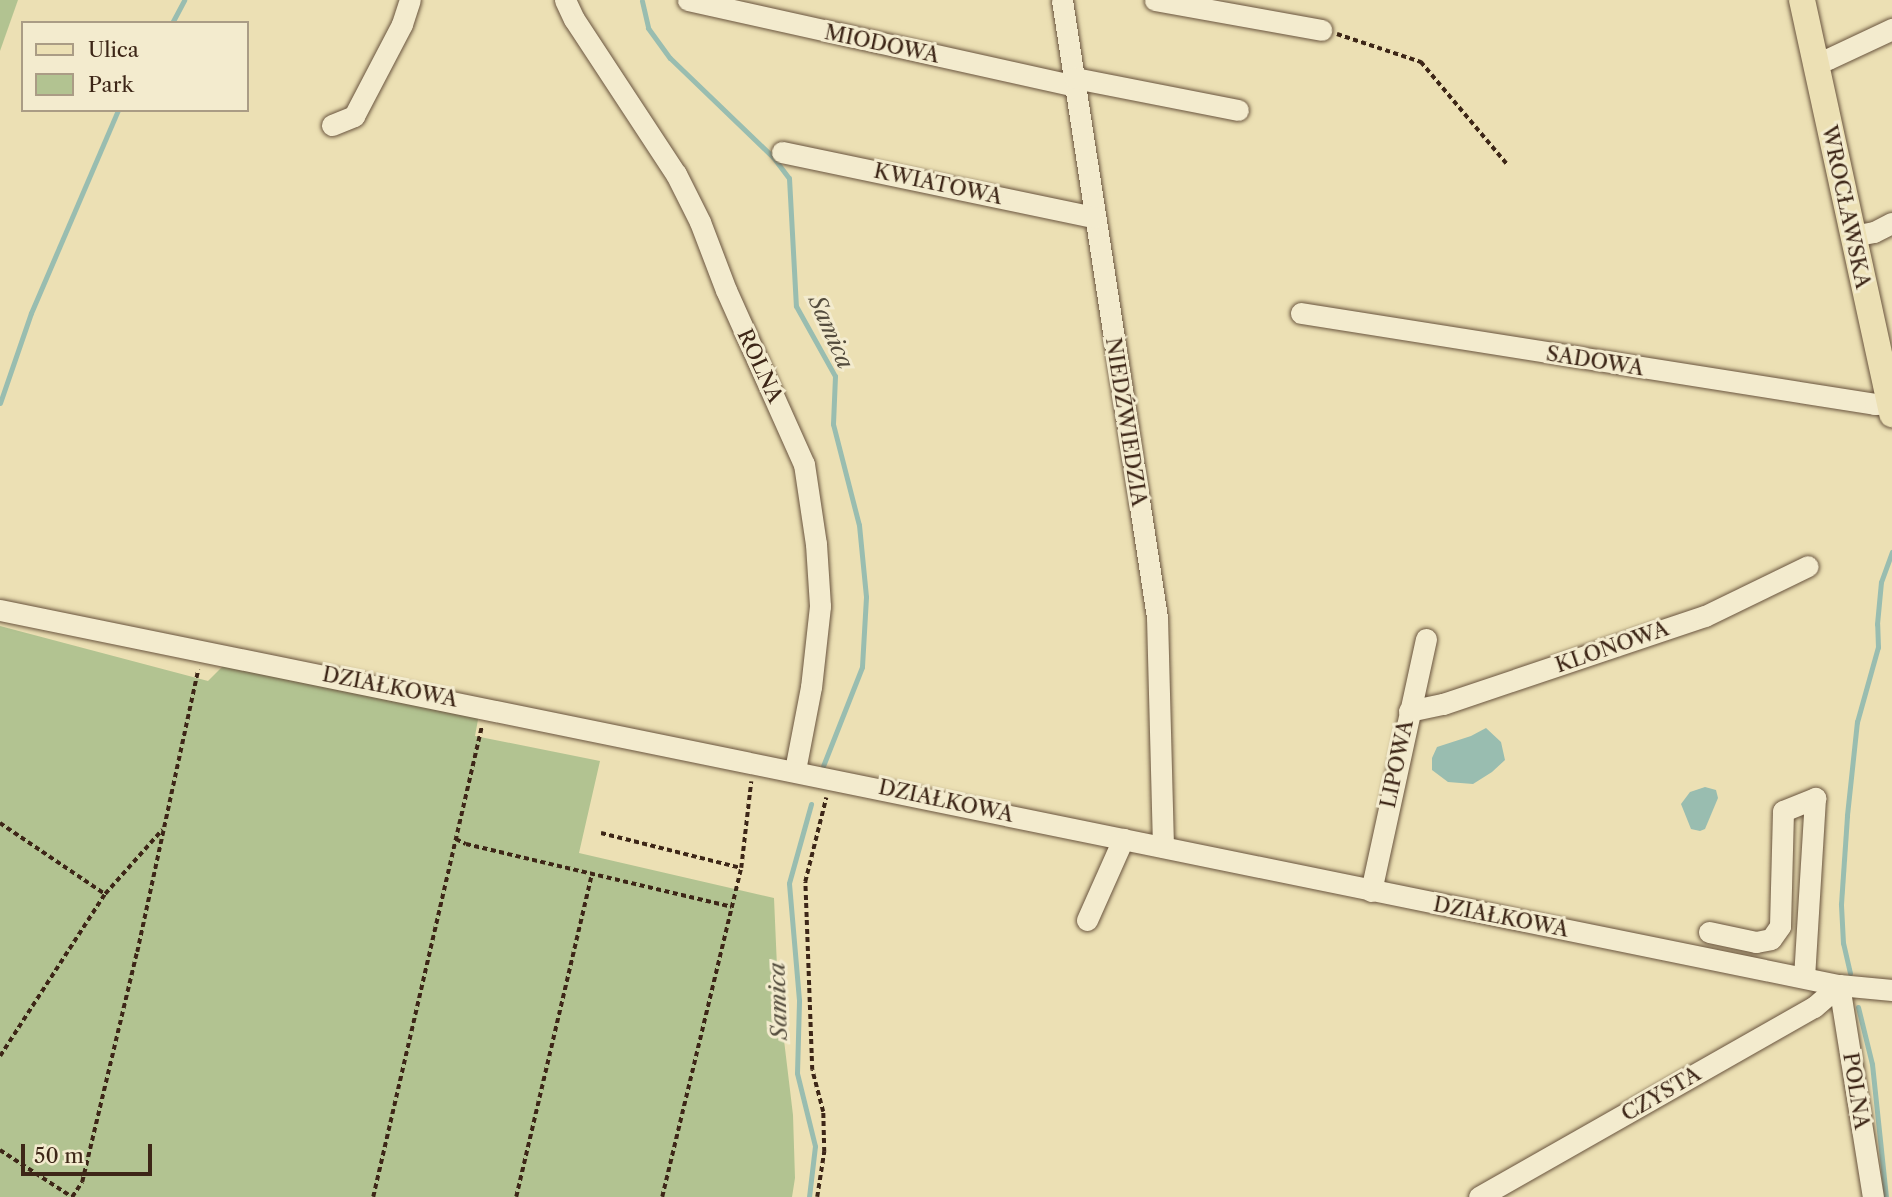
<!DOCTYPE html>
<html>
<head>
<meta charset="utf-8">
<style>
  body { margin:0 }
  #map { position:relative; width:1892px; height:1197px; overflow:hidden; background:#ece0b4; font-family:"Libre Caslon Text",serif }
  div>[style] { position:absolute }
  .green>* { inset:0; background:#b2c391 }
  .water>* { inset:0; background:#99bdb0 }
  .stream>* { height:5px; margin:-2.5px; padding:0 2.5px; transform-origin:2.5px; border-radius:2.5px; background:#99bdb0 }
  .path>* { height:3.5px; margin-top:-1.75px; transform-origin:0; background:repeating-linear-gradient(90deg,#3d2617 0 5px,transparent 0 8.5px) }
  .roads { filter:drop-shadow(0 0 2px #69543e) drop-shadow(0 0 2px #69543e) }
  .minor>* { height:21px; margin:-10.5px; padding:0 10.5px; transform-origin:10.5px; border-radius:10.5px; background:#f3ebce }
  .major>* { height:26px; margin:-13px; padding:0 13px; transform-origin:13px; border-radius:13px; background:#ece0b4 }
  span { translate:-50% -50%; white-space:nowrap; text-align:center; line-height:1.15; -webkit-text-stroke:6px #f3ebce; paint-order:stroke }
  .street-label { font-size:21px; color:#3d2617 }
  .water-label { font-size:23px; color:#544c3d; font-style:italic }
  .legend { position:absolute; left:21px; top:21px; width:228px; height:91px; box-sizing:border-box; background:#f3ebce; border:2px solid #aa9c85; margin:0; padding:9px 12px; list-style:none; font-size:21px; color:#3d2617 }
  .legend li { display:flex; align-items:center; gap:14px; height:35px }
  .legend b { width:35px; border:2px solid #aa9c85 }
  .scale { position:absolute; left:21px; top:1144px; width:131px; height:32px; box-sizing:border-box; border:4px solid #3d2617; border-top:0; padding-left:9px; font-size:21px; line-height:24px; white-space:nowrap; color:#3d2617; -webkit-text-stroke:5px #f3ebce; paint-order:stroke }
</style>
</head>
<body>
<div id="map">
  <div class="green">
    <i style="clip-path:polygon(0 0,18px 0,0 51px)"></i>
    <i style="clip-path:polygon(0 626px,208px 681px,227px 662px,479px 714px,475px 736px,600px 761px,579px 853px,774px 898px,778px 990px,793px 1115px,795px 1178px,792px 1197px,0 1197px)"></i>
  </div>
  <div class="water">
    <i style="clip-path:polygon(1486px 728px,1501px 742px,1505px 760px,1492px 772px,1473px 784px,1448px 782px,1432px 770px,1432px 758px,1437px 747px,1471px 736px)"></i>
    <i style="clip-path:polygon(1705px 787px,1716px 790px,1718px 798px,1705px 829px,1700px 831px,1691px 829px,1681px 804px,1690px 792px)"></i>
  </div>
  <div class="stream">
    <i style="left:642px;top:1px;width:28px;rotate:77deg"></i>
    <i style="left:648px;top:28px;width:37px;rotate:54deg"></i>
    <i style="left:670px;top:58px;width:143px;rotate:43.9deg"></i>
    <i style="left:773px;top:157px;width:26px;rotate:53deg"></i>
    <i style="left:789px;top:178px;width:128px;rotate:86.9deg"></i>
    <i style="left:796px;top:306px;width:80px;rotate:60.9deg"></i>
    <i style="left:835px;top:376px;width:48px;rotate:92.4deg"></i>
    <i style="left:833px;top:424px;width:104px;rotate:75.6deg"></i>
    <i style="left:859px;top:525px;width:72px;rotate:84.4deg"></i>
    <i style="left:866px;top:597px;width:70px;rotate:93.3deg"></i>
    <i style="left:862px;top:667px;width:106px;rotate:111.5deg"></i>
    <i style="left:172px;top:23px;width:26px;rotate:-62deg"></i>
    <i style="left:0;top:403px;width:95px;rotate:-71deg"></i>
    <i style="left:31px;top:313px;width:221px;rotate:-66.8deg"></i>
    <i style="left:1850px;top:973px;width:31px;rotate:-103deg"></i>
    <i style="left:1843px;top:943px;width:39px;rotate:-93deg"></i>
    <i style="left:1841px;top:904px;width:89px;rotate:-86.1deg"></i>
    <i style="left:1847px;top:815px;width:94px;rotate:-83.9deg"></i>
    <i style="left:1857px;top:722px;width:78px;rotate:-74.4deg"></i>
    <i style="left:1878px;top:647px;width:23px;rotate:-92deg"></i>
    <i style="left:1877px;top:624px;width:42px;rotate:-84.6deg"></i>
    <i style="left:1881px;top:582px;width:32px;rotate:-70deg"></i>
    <i style="left:1858px;top:1007px;width:59px;rotate:76.2deg"></i>
    <i style="left:1872px;top:1064px;width:134px;rotate:84deg"></i>
    <i style="left:809px;top:1197px;width:51px;rotate:-83.3deg"></i>
    <i style="left:815px;top:1146px;width:75px;rotate:-103.9deg"></i>
    <i style="left:797px;top:1073px;width:73px;rotate:-88.4deg"></i>
    <i style="left:799px;top:1000px;width:117px;rotate:-94.9deg"></i>
    <i style="left:789px;top:883px;width:82px;rotate:-74.4deg"></i>
  </div>
  <div class="path">
    <i style="left:1337px;top:34px;width:89px;rotate:18.4deg"></i>
    <i style="left:1421px;top:62px;width:133px;rotate:49.9deg"></i>
    <i style="left:0;top:823px;width:127px;rotate:34.1deg"></i>
    <i style="left:601px;top:833px;width:144px;rotate:14deg"></i>
    <i style="left:456px;top:839px;width:11px;rotate:27deg"></i>
    <i style="left:466px;top:844px;width:273px;rotate:13.3deg"></i>
    <i style="left:0;top:1056px;width:193px;rotate:-57.1deg"></i>
    <i style="left:105px;top:894px;width:86px;rotate:-48.3deg"></i>
    <i style="left:0;top:1150px;width:86px;rotate:33.1deg"></i>
    <i style="left:72px;top:1197px;width:18px;rotate:-56deg"></i>
    <i style="left:82px;top:1182px;width:236px;rotate:-76.6deg"></i>
    <i style="left:137px;top:952px;width:289px;rotate:-77.8deg"></i>
    <i style="left:373px;top:1197px;width:484px;rotate:-77deg"></i>
    <i style="left:516px;top:1197px;width:332px;rotate:-76.8deg"></i>
    <i style="left:662px;top:1197px;width:338px;rotate:-76.5deg"></i>
    <i style="left:741px;top:868px;width:87px;rotate:-83.4deg"></i>
    <i style="left:817px;top:1197px;width:46px;rotate:-81.2deg"></i>
    <i style="left:824px;top:1152px;width:40px;rotate:-91.4deg"></i>
    <i style="left:823px;top:1112px;width:43px;rotate:-104.7deg"></i>
    <i style="left:812px;top:1070px;width:188px;rotate:-92.1deg"></i>
    <i style="left:805px;top:882px;width:87px;rotate:-76deg"></i>
  </div>
  <div class="roads">
    <div class="minor">
      <i style="left:565px;top:0;width:21px;rotate:65deg"></i>
      <i style="left:574px;top:19px;width:186px;rotate:56.7deg"></i>
      <i style="left:676px;top:174px;width:54px;rotate:63.4deg"></i>
      <i style="left:700px;top:222px;width:73px;rotate:69.1deg"></i>
      <i style="left:726px;top:290px;width:191px;rotate:65.9deg"></i>
      <i style="left:804px;top:464px;width:81px;rotate:81.5deg"></i>
      <i style="left:816px;top:544px;width:62px;rotate:86.3deg"></i>
      <i style="left:820px;top:606px;width:81px;rotate:96.3deg"></i>
      <i style="left:811px;top:687px;width:85px;rotate:100.9deg"></i>
      <i style="left:688px;top:0;width:398px;rotate:12.5deg"></i>
      <i style="left:1062px;top:0;width:624px;rotate:81.25deg"></i>
      <i style="left:1157px;top:617px;width:230px;rotate:88.5deg"></i>
      <i style="left:1155px;top:0;width:169px;rotate:10.2deg"></i>
      <i style="left:1815px;top:62px;width:13px;rotate:-13deg"></i>
      <i style="left:1828px;top:59px;width:71px;rotate:-25.1deg"></i>
      <i style="left:1075px;top:78px;width:166px;rotate:11.1deg"></i>
      <i style="left:332px;top:125px;width:24px;rotate:-22deg"></i>
      <i style="left:354px;top:116px;width:104px;rotate:-62.4deg"></i>
      <i style="left:402px;top:24px;width:25px;rotate:-72deg"></i>
      <i style="left:782px;top:152px;width:319px;rotate:11.8deg"></i>
      <i style="left:1853px;top:236px;width:21px;rotate:-11deg"></i>
      <i style="left:1874px;top:232px;width:20px;rotate:-27deg"></i>
      <i style="left:1301px;top:313px;width:581px;rotate:9.01deg"></i>
      <i style="left:1875px;top:404px;width:14px;rotate:-4deg"></i>
      <i style="left:0;top:610px;width:1877px;rotate:11.53deg"></i>
      <i style="left:1839px;top:985px;width:53px;rotate:5.4deg"></i>
      <i style="left:1409px;top:711px;width:35px;rotate:-12deg"></i>
      <i style="left:1443px;top:704px;width:276px;rotate:-18.6deg"></i>
      <i style="left:1705px;top:616px;width:114px;rotate:-25.9deg"></i>
      <i style="left:1371px;top:891px;width:258px;rotate:-77.7deg"></i>
      <i style="left:1087px;top:920px;width:89px;rotate:-66deg"></i>
      <i style="left:1709px;top:932px;width:48px;rotate:12deg"></i>
      <i style="left:1756px;top:942px;width:15px;rotate:-11deg"></i>
      <i style="left:1771px;top:939px;width:16px;rotate:-55deg"></i>
      <i style="left:1780px;top:926px;width:115px;rotate:-88.5deg"></i>
      <i style="left:1783px;top:811px;width:35px;rotate:-22deg"></i>
      <i style="left:1815px;top:798px;width:179px;rotate:93.5deg"></i>
      <i style="left:1839px;top:985px;width:215px;rotate:80.9deg"></i>
      <i style="left:1479px;top:1197px;width:385px;rotate:-29.6deg"></i>
      <i style="left:1814px;top:1007px;width:33px;rotate:-41deg"></i>
    </div>
    <div class="major">
      <i style="left:1802px;top:0;width:424px;rotate:77.7deg"></i>
    </div>
  </div>
  <div class="street-label">
    <span style="left:882px;top:44px;rotate:12deg">MIODOWA</span>
    <span style="left:938px;top:184px;rotate:12deg">KWIATOWA</span>
    <span style="left:1846px;top:207px;rotate:78deg">WROCŁAWSKA</span>
    <span style="left:1595px;top:361px;rotate:9deg">SADOWA</span>
    <span style="left:760px;top:366px;rotate:65deg">ROLNA</span>
    <span style="left:1126px;top:422px;rotate:81deg">NIEDŹWIEDZIA</span>
    <span style="left:1612px;top:647px;rotate:-19deg">KLONOWA</span>
    <span style="left:390px;top:687px;rotate:11deg">DZIAŁKOWA</span>
    <span style="left:1397px;top:764px;rotate:-78deg">LIPOWA</span>
    <span style="left:946px;top:801px;rotate:12deg">DZIAŁKOWA</span>
    <span style="left:1501px;top:917px;rotate:11deg">DZIAŁKOWA</span>
    <span style="left:1856px;top:1091px;rotate:81deg">POLNA</span>
    <span style="left:1661px;top:1094px;rotate:-30deg">CZYSTA</span>
  </div>
  <div class="water-label">
    <span style="left:831px;top:332px;rotate:66deg">Samica</span>
    <span style="left:778px;top:1001px;rotate:-92deg">Samica</span>
  </div>
  <ul class="legend">
  <li><b style="height:9px;background:#ece0b4"></b>Ulica</li>
  <li><b style="height:19px;background:#b2c391"></b>Park</li>
  </ul>
  <div class="scale">50 m</div>
</div>
</body>
</html>
